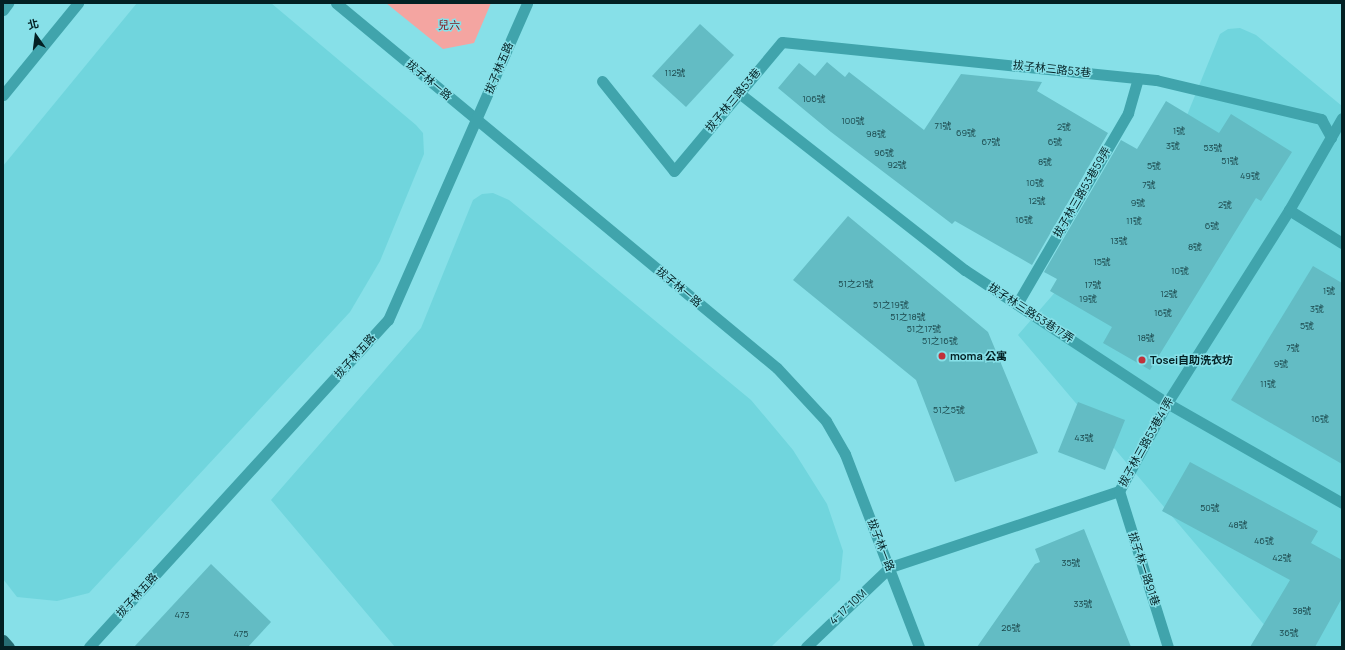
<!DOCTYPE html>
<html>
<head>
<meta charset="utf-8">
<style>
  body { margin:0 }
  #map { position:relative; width:1345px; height:650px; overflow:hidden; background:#87e0e8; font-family:Manrope,"Noto Sans TC",sans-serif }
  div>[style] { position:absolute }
  .built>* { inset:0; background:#70d5dd }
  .green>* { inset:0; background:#f4a5a1 }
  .building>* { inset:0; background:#63bcc4 }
  .service>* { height:11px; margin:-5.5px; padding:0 5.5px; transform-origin:5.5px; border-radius:5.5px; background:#40a4ac }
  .minor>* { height:11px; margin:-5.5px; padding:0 5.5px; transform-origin:5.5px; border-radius:5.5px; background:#40a4ac }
  .tertiary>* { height:11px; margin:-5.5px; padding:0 5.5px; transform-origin:5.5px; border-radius:5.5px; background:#40a4ac }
  .primary>* { height:11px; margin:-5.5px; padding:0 5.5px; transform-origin:5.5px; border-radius:5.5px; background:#266d73 }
  .dots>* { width:11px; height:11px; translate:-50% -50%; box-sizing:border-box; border:2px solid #87e0e8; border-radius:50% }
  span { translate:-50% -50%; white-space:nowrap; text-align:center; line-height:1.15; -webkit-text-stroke:3px #87e0e8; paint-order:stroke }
  .number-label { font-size:9px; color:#1b474b }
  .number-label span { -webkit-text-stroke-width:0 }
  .park-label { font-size:11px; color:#811820 }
  .street-label { font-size:11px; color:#032023 }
  .poi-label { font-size:11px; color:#032023; font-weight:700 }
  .left { translate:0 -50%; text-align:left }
  .frame { position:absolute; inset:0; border:4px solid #032023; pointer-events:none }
  .north { position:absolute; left:16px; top:16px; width:40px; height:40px; -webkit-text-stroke:3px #87e0e8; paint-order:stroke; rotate:346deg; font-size:11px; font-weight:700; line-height:16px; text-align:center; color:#032023 }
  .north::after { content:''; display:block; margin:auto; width:14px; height:18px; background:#032023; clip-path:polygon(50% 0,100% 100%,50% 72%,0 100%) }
</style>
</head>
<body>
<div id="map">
  <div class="built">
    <i style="clip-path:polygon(137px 3px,271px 3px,416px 125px,423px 133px,424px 154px,380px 261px,350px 312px,89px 593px,57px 601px,17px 597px,3px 579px,3px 166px)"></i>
    <i style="clip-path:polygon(1240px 28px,1256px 35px,1342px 106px,1342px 647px,1283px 647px,1018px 335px,1168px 162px,1220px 34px,1228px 29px)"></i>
    <i style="clip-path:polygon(493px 193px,509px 200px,751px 400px,793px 450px,827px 504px,843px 551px,840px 580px,771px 647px,395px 647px,271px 500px,421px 328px,473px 200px,482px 194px)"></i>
  </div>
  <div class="green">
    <i style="clip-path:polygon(386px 3px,491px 3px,474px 43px,443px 49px)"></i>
  </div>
  <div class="building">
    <i style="clip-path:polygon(700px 24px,734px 55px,686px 107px,652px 76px)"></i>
    <i style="clip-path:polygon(827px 62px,845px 77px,849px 72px,924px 130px,961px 74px,1042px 82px,1037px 91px,1108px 133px,1032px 265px,955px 221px,952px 224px,831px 132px,778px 88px,799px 63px,815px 76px)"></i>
    <i style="clip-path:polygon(1166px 101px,1219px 133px,1231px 114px,1292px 152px,1261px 201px,1256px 198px,1150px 370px,1103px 343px,1112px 327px,1050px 291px,1057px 279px,1044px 272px,1121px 140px,1137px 149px)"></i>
    <i style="clip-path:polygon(848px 216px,988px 332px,1038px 453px,955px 482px,916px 380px,793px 280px)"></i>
    <i style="clip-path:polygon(1313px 266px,1342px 283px,1342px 464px,1231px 400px)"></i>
    <i style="clip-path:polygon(1078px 402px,1125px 420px,1105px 470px,1058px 452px)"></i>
    <i style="clip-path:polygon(1190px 462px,1318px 531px,1311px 543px,1342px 560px,1342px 598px,1315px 647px,1250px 647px,1290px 580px,1162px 511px)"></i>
    <i style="clip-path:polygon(1084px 529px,1131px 647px,977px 647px,1035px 564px,1040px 562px,1035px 549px)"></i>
    <i style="clip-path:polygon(211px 564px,271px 622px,248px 647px,134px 647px)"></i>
  </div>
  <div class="service">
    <i style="left:739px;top:93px;width:287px;rotate:38.1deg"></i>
    <i style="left:965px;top:270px;width:242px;rotate:33.4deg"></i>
    <i style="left:1167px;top:403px;width:202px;rotate:29.7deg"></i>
    <i style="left:674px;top:171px;width:168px;rotate:-50.1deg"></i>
    <i style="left:782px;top:42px;width:376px;rotate:5.8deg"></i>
    <i style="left:1156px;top:80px;width:170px;rotate:13.3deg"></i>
    <i style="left:1321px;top:119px;width:21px;rotate:61deg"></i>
    <i style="left:1331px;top:137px;width:84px;rotate:119.9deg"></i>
    <i style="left:1289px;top:210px;width:228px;rotate:122.3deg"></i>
    <i style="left:1167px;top:403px;width:100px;rotate:118.6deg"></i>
    <i style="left:1119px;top:491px;width:241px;rotate:161.6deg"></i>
    <i style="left:1289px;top:210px;width:62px;rotate:31.9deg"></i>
    <i style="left:1017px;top:304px;width:221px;rotate:-59.8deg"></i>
    <i style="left:1128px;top:113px;width:36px;rotate:-74deg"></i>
    <i style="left:1119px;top:491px;width:164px;rotate:72.6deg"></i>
  </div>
  <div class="minor">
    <i style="left:336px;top:3px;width:572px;rotate:39.61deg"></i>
    <i style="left:777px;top:368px;width:72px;rotate:47.2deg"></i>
    <i style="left:826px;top:421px;width:38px;rotate:60deg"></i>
    <i style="left:845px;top:454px;width:207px;rotate:69deg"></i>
    <i style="left:602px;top:81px;width:115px;rotate:51.3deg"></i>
    <i style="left:1331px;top:137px;width:22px;rotate:-60deg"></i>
    <i style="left:89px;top:647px;width:443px;rotate:-47.6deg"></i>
    <i style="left:388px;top:320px;width:346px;rotate:-66.3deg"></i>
    <i style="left:806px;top:647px;width:116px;rotate:-43.6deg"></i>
  </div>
  <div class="tertiary">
    <i style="left:3px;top:10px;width:9px;rotate:-54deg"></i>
    <i style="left:3px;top:95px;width:119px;rotate:-50.8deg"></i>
  </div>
  <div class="primary">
    <i style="left:3px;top:640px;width:9px;rotate:49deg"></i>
  </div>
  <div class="dots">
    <i style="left:942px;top:356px;background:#c1313a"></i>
    <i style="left:1142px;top:360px;background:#c1313a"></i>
  </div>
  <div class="number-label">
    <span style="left:675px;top:73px">112號</span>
    <span style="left:814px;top:99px">106號</span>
    <span style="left:853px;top:121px">100號</span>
    <span style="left:943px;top:126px">71號</span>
    <span style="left:1064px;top:127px">2號</span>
    <span style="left:1179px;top:131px">1號</span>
    <span style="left:966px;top:133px">69號</span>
    <span style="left:876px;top:134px">98號</span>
    <span style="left:991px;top:142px">67號</span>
    <span style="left:1055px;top:142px">6號</span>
    <span style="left:1173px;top:146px">3號</span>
    <span style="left:1213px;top:148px">53號</span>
    <span style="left:884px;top:153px">96號</span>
    <span style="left:1230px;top:161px">51號</span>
    <span style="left:1045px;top:162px">8號</span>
    <span style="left:897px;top:165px">92號</span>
    <span style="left:1154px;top:166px">5號</span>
    <span style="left:1250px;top:176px">49號</span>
    <span style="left:1035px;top:183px">10號</span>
    <span style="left:1149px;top:185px">7號</span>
    <span style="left:1037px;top:201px">12號</span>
    <span style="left:1138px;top:203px">9號</span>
    <span style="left:1225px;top:205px">2號</span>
    <span style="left:1024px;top:220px">16號</span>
    <span style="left:1134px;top:221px">11號</span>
    <span style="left:1212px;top:226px">6號</span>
    <span style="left:1119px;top:241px">13號</span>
    <span style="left:1195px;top:247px">8號</span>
    <span style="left:1102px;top:262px">15號</span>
    <span style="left:1180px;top:271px">10號</span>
    <span style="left:856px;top:284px">51之21號</span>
    <span style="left:1093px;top:285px">17號</span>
    <span style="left:1329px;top:291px">1號</span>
    <span style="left:1169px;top:294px">12號</span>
    <span style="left:1088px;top:299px">19號</span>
    <span style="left:891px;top:305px">51之19號</span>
    <span style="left:1317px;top:309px">3號</span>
    <span style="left:1163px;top:313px">16號</span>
    <span style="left:908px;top:317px">51之18號</span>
    <span style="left:1307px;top:326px">5號</span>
    <span style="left:924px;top:329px">51之17號</span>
    <span style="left:1146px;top:338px">18號</span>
    <span style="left:940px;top:341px">51之16號</span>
    <span style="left:1293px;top:348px">7號</span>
    <span style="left:1281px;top:364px">9號</span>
    <span style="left:1268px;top:384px">11號</span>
    <span style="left:949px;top:410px">51之5號</span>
    <span style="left:1320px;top:419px">16號</span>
    <span style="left:1084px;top:438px">43號</span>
    <span style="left:1210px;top:508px">50號</span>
    <span style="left:1238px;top:525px">48號</span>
    <span style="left:1264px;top:541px">46號</span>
    <span style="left:1282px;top:558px">42號</span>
    <span style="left:1071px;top:563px">35號</span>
    <span style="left:1083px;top:604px">33號</span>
    <span style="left:1302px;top:611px">38號</span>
    <span style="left:182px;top:615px">473</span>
    <span style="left:1011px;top:628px">26號</span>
    <span style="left:1289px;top:633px">36號</span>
    <span style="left:241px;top:634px">475</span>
  </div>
  <div class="park-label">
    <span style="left:449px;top:25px">兒六</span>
  </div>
  <div class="street-label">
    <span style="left:499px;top:68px;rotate:-67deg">拔子林五路</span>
    <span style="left:1052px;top:69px;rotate:6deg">拔子林三路53巷</span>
    <span style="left:429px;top:80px;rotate:40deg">拔子林一路</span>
    <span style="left:733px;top:100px;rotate:-50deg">拔子林三路53巷</span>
    <span style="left:1082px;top:192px;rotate:-60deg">拔子林三路53巷59弄</span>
    <span style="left:679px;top:287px;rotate:40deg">拔子林一路</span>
    <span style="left:1031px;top:313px;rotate:33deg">拔子林三路53巷17弄</span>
    <span style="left:355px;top:356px;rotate:-48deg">拔子林五路</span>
    <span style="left:1146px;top:442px;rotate:-61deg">拔子林三路53巷41弄</span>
    <span style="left:881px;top:545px;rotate:69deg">拔子林一路</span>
    <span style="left:1144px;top:569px;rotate:72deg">拔子林一路91巷</span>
    <span style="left:137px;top:595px;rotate:-48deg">拔子林五路</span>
    <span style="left:848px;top:607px;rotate:-43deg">4-17-10M</span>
  </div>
  <div class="poi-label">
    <span class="left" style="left:950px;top:356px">moma 公寓</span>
    <span class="left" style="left:1150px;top:360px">Tosei自助洗衣坊</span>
  </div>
  <div class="frame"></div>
  <div class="north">北</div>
</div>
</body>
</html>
